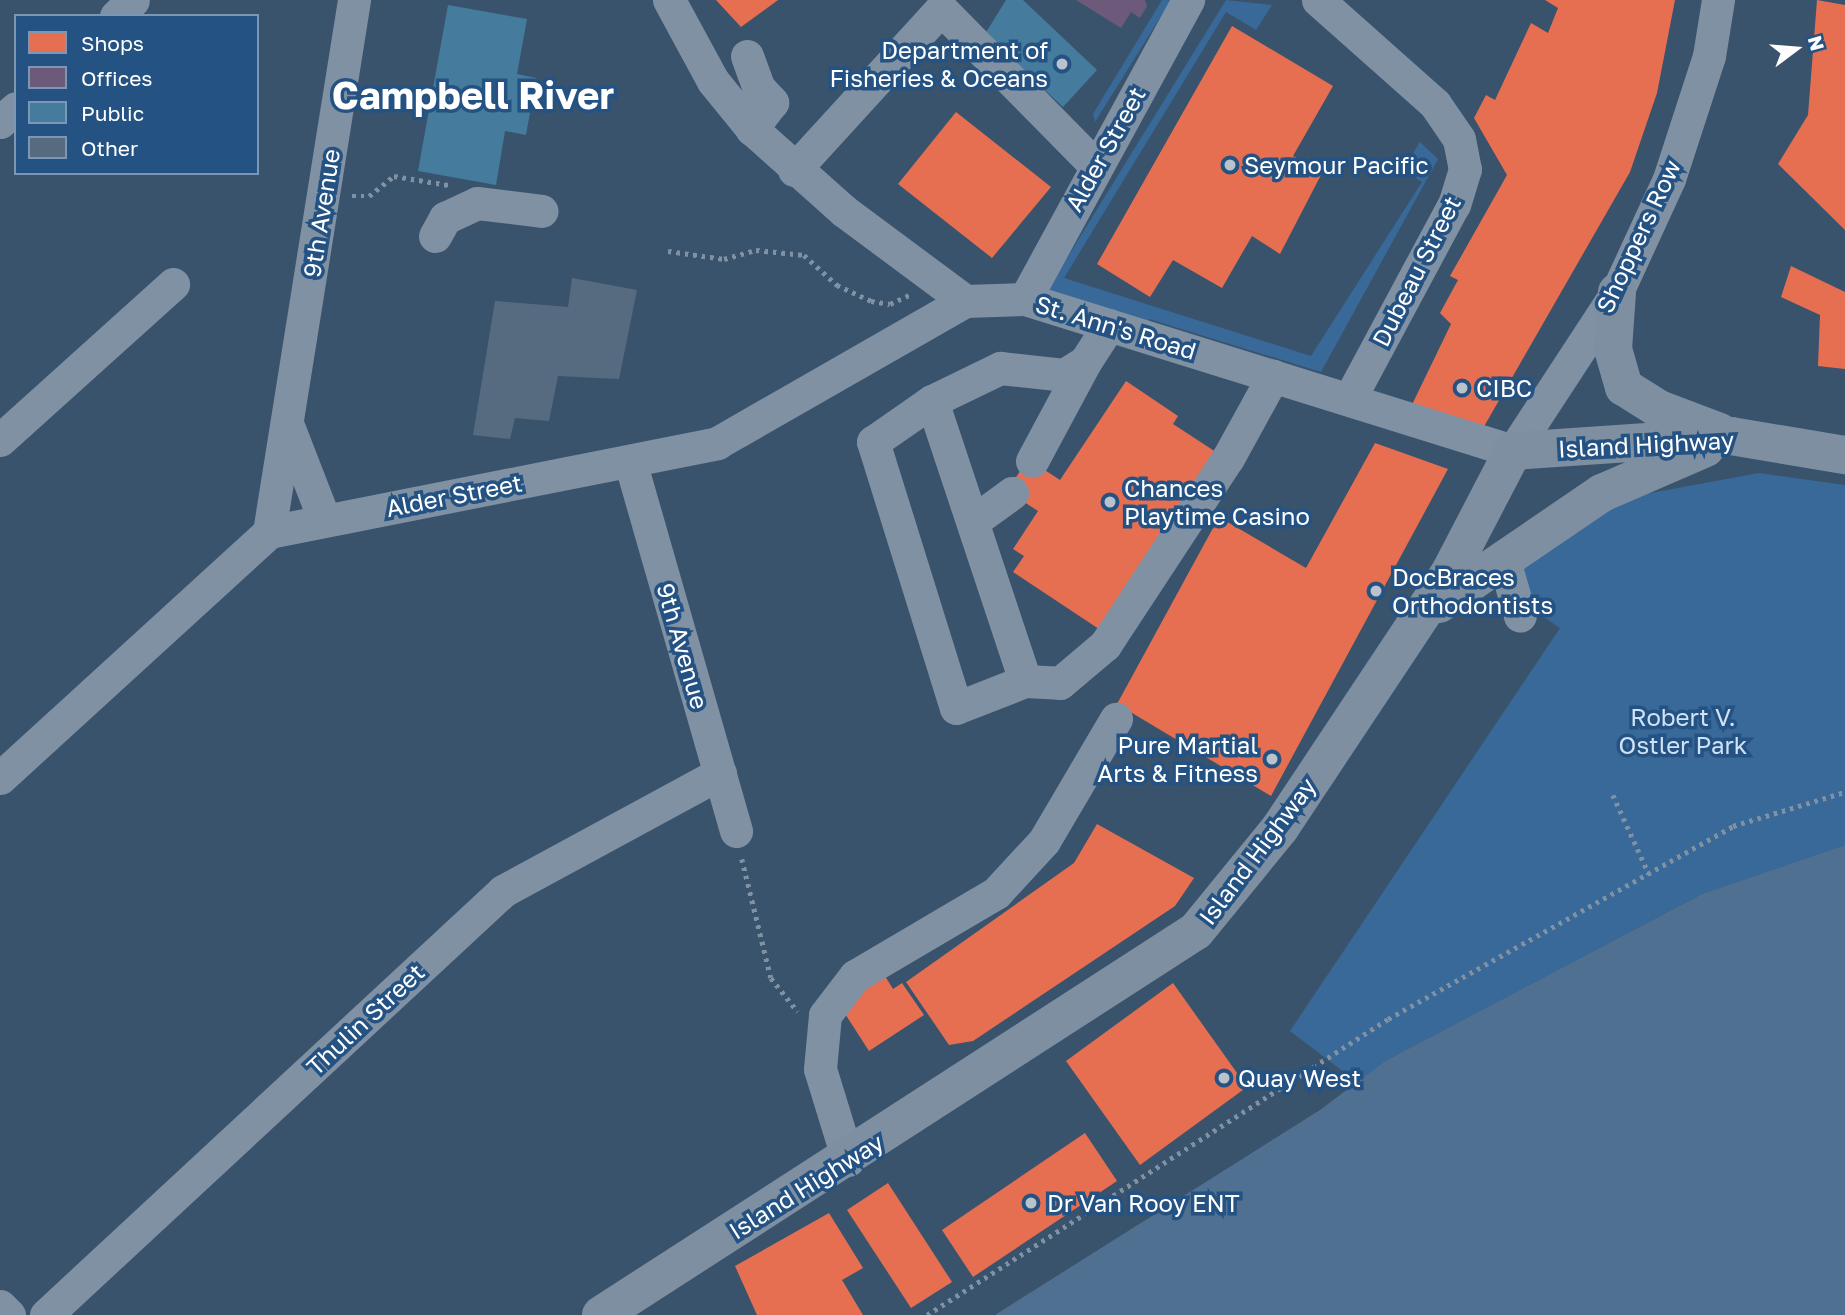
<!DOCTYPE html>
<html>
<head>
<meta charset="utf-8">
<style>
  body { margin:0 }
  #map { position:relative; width:1845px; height:1315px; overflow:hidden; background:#3a536d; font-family:"Golos Text",sans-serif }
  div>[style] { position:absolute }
  .green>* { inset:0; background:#386999 }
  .water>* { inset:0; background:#507092 }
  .shops>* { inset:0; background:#e76f51 }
  .offices>* { inset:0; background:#6d597a }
  .public>* { inset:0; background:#457b9d }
  .building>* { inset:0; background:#576b80 }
  .path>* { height:4.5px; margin-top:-2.25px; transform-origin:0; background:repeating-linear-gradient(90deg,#8091a3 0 3.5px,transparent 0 8.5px) }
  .minor>* { height:33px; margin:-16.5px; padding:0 16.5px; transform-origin:16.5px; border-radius:16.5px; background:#8091a3 }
  .major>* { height:38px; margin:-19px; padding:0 19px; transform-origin:19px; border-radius:19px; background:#7e8fa1 }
  .dots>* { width:19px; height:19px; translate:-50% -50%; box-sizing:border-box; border:4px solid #245283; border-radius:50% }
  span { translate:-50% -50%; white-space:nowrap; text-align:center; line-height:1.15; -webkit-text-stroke:7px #245283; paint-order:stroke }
  .poi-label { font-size:24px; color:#fff }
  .right { translate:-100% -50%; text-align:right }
  .left { translate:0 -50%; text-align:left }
  .street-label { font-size:24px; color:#fff }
  .park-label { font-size:24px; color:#d0e3f6 }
  .town-label { font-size:38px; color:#fff; font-weight:700 }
  .legend { position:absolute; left:14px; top:14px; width:245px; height:161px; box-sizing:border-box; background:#245283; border:2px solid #7c97b5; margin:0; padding:9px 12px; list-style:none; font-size:21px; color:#fff }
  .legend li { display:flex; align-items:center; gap:14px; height:35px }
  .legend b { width:35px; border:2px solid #7c97b5 }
  .north { position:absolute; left:1761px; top:14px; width:70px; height:70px; -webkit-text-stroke:5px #245283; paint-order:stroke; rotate:74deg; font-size:19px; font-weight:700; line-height:28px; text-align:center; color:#fff }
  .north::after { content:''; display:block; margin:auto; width:24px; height:32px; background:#fff; clip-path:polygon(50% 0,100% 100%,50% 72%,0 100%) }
</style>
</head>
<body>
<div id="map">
  <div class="green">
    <i style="clip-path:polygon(1162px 0,1171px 0,1095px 122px,1093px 114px)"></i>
    <i style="clip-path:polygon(1226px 0,1272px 5px,1256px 30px,1226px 12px,1064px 278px,1311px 356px,1422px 182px,1403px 170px,1420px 142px,1438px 159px,1321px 372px,1149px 319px,1146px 328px,1043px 297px)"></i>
    <i style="clip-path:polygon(1759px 473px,1845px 485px,1845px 845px,1702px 894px,1385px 1061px,1357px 1082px,1290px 1031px,1560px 628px,1489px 579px,1634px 496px)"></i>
  </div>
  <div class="water">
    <i style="clip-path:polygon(1845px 845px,1845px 1315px,995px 1315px,1320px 1110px,1385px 1061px,1702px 894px)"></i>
  </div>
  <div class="shops">
    <i style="clip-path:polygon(716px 0,778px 0,741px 27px)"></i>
    <i style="clip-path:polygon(1545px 0,1675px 0,1657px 93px,1630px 172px,1478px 437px,1407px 415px,1451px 324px,1440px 313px,1458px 280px,1450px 276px,1507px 175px,1474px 118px,1486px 95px,1495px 100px,1531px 23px,1548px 33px,1558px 8px)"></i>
    <i style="clip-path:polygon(1817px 0,1845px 5px,1845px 230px,1778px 164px,1808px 115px)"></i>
    <i style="clip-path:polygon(1232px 26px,1333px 86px,1293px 156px,1322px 173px,1280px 254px,1252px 236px,1222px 288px,1173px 260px,1150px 297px,1097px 264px)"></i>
    <i style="clip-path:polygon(956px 112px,1051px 187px,992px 258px,898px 184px)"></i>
    <i style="clip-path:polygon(1791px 266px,1845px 292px,1845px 369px,1818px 366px,1820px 315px,1781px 297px)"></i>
    <i style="clip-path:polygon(1126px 381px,1178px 416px,1173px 424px,1225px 458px,1108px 635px,1013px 572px,1024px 556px,1013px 549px,1038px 511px,1007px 491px,1028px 459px,1060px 480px)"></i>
    <i style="clip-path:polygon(1375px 443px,1448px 469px,1271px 796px,1117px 704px,1219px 517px,1306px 568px)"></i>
    <i style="clip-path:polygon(1097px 824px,1194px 878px,1175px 906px,973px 1041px,949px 1045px,906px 982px,1074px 863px)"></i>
    <i style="clip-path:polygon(885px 976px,893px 989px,902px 983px,924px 1015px,869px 1051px,840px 1006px)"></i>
    <i style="clip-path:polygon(1173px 983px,1247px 1087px,1140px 1165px,1066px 1061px)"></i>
    <i style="clip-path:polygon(1085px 1133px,1117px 1181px,973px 1277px,942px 1230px)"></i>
    <i style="clip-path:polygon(888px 1183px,952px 1282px,911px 1308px,847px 1210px)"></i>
    <i style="clip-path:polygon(829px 1213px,863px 1268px,842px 1280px,863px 1315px,757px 1315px,735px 1266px)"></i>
  </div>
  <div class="offices">
    <i style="clip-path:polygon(1076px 0,1145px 0,1147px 6px,1140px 18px,1131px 12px,1121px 28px)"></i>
  </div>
  <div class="public">
    <i style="clip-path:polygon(1006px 0,1023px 0,1097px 70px,1063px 107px,985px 34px)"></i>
    <i style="clip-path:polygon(448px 5px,527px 19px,517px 74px,536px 78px,526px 135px,505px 131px,496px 185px,418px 171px)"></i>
  </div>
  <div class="building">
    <i style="clip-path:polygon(572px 278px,637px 290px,619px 379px,558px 376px,549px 421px,515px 418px,510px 439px,473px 435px,495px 301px,568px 307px)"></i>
  </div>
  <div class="path">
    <i style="left:352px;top:196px;width:17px"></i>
    <i style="left:369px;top:196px;width:32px;rotate:-39deg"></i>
    <i style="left:394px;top:176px;width:55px;rotate:9.5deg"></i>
    <i style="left:668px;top:251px;width:57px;rotate:8.1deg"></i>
    <i style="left:724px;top:259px;width:33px;rotate:-16deg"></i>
    <i style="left:756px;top:250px;width:48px;rotate:5.9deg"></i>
    <i style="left:804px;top:255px;width:45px;rotate:42.3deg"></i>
    <i style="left:837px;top:285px;width:38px;rotate:25deg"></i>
    <i style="left:871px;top:301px;width:19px;rotate:9deg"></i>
    <i style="left:890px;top:304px;width:21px;rotate:-25deg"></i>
    <i style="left:1613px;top:795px;width:87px;rotate:65.5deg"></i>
    <i style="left:742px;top:859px;width:122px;rotate:76.3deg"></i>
    <i style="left:771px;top:978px;width:43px;rotate:51.5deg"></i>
    <i style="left:927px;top:1315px;width:548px;rotate:-32.7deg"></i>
    <i style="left:1388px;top:1019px;width:395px;rotate:-29.2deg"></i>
    <i style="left:1733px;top:826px;width:117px;rotate:-16.9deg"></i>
  </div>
  <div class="minor">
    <i style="left:669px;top:0;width:92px;rotate:61.5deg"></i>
    <i style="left:713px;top:81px;width:62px;rotate:50.9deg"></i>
    <i style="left:752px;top:129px;width:123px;rotate:41.7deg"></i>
    <i style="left:844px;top:211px;width:151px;rotate:36.6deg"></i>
    <i style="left:965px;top:301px;width:60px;rotate:-1.9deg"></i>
    <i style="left:1025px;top:299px;width:511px;rotate:17.3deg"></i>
    <i style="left:1513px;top:451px;width:190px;rotate:-56.8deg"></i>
    <i style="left:1617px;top:292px;width:124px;rotate:-65.3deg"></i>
    <i style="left:1669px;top:179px;width:129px;rotate:-72deg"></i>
    <i style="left:1709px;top:56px;width:57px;rotate:-80.9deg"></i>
    <i style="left:1318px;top:0;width:157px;rotate:41.6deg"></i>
    <i style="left:1435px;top:104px;width:42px;rotate:55.6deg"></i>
    <i style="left:1459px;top:139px;width:31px;rotate:79deg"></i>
    <i style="left:1465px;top:169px;width:37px;rotate:107deg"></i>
    <i style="left:1454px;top:204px;width:220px;rotate:118.2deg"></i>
    <i style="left:116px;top:16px;width:23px;rotate:-43deg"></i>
    <i style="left:747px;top:56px;width:33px;rotate:70deg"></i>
    <i style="left:758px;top:87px;width:21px;rotate:47deg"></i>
    <i style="left:772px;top:102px;width:34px;rotate:127deg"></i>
    <i style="left:0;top:122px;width:21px;rotate:-41deg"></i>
    <i style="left:794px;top:170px;width:218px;rotate:-47.6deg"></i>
    <i style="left:941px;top:9px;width:218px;rotate:45.4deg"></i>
    <i style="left:435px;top:236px;width:21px;rotate:-61deg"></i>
    <i style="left:445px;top:218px;width:35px;rotate:-25deg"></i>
    <i style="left:477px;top:203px;width:65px;rotate:7deg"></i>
    <i style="left:1025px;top:299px;width:341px;rotate:-61.4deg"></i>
    <i style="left:932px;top:401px;width:295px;rotate:71.6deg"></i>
    <i style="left:1025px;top:681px;width:74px;rotate:158.6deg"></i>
    <i style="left:956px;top:708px;width:279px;rotate:-107.3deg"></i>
    <i style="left:873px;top:442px;width:72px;rotate:-34.8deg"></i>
    <i style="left:932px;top:401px;width:76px;rotate:-25.9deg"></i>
    <i style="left:1000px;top:368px;width:64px;rotate:6.2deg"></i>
    <i style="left:1064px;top:375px;width:25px;rotate:-32deg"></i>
    <i style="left:1085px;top:362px;width:44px;rotate:-57deg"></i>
    <i style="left:288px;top:426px;width:100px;rotate:68.8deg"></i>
    <i style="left:0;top:440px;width:233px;rotate:-42deg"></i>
    <i style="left:630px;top:461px;width:385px;rotate:74deg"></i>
    <i style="left:1032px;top:461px;width:112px;rotate:-61.8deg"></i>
    <i style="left:975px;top:520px;width:46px;rotate:-36.1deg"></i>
    <i style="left:269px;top:532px;width:539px;rotate:-80.92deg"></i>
    <i style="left:1503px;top:557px;width:61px;rotate:73.9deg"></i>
    <i style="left:1025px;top:681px;width:35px;rotate:3deg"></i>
    <i style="left:1060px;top:683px;width:59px;rotate:-40.2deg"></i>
    <i style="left:1105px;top:645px;width:224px;rotate:-56.7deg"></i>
    <i style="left:1228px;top:458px;width:94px;rotate:-61.2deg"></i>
    <i style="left:0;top:778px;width:365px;rotate:-42.4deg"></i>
    <i style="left:269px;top:532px;width:457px;rotate:-11.2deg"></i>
    <i style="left:717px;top:443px;width:286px;rotate:-29.8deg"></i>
    <i style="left:848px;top:1160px;width:95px;rotate:-107.1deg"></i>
    <i style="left:820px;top:1069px;width:54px;rotate:-84.7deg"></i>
    <i style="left:825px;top:1015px;width:49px;rotate:-52.4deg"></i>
    <i style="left:855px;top:976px;width:164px;rotate:-30.5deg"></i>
    <i style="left:996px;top:893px;width:71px;rotate:-47.3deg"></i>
    <i style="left:1044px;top:841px;width:142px;rotate:-59.5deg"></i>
    <i style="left:0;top:1306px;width:13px;rotate:45deg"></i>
    <i style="left:46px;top:1315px;width:623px;rotate:-42.85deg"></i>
    <i style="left:503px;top:891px;width:247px;rotate:-28.5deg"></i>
  </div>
  <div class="major">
    <i style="left:1617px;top:292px;width:57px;rotate:94deg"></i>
    <i style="left:1613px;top:349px;width:40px;rotate:74deg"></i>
    <i style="left:1624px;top:387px;width:41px;rotate:32.2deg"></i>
    <i style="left:1659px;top:409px;width:65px;rotate:20.7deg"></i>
    <i style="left:1439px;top:604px;width:197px;rotate:-34.3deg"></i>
    <i style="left:1602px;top:493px;width:113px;rotate:-23.4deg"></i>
    <i style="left:601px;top:1315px;width:708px;rotate:-32.84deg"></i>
    <i style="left:1196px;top:931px;width:133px;rotate:-50.8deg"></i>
    <i style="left:1280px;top:828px;width:307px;rotate:-56.4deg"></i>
    <i style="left:1450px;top:572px;width:136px;rotate:-62.5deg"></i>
    <i style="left:1513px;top:451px;width:219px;rotate:-3.9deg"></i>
    <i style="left:1731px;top:436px;width:116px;rotate:9.5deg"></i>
  </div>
  <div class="dots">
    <i style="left:1062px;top:64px;background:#bac3cc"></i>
    <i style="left:1230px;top:165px;background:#bac3cc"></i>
    <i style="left:1462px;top:388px;background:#bac3cc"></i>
    <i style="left:1110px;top:502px;background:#bac3cc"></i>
    <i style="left:1376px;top:591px;background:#bac3cc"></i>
    <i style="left:1272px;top:759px;background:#bac3cc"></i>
    <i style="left:1224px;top:1078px;background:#bac3cc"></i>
    <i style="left:1031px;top:1203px;background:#bac3cc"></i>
  </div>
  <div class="poi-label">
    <span class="right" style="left:1048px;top:64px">Department of<br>Fisheries &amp; Oceans</span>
    <span class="left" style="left:1244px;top:165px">Seymour Pacific</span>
    <span class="left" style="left:1476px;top:388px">CIBC</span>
    <span class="left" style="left:1124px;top:502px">Chances<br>Playtime Casino</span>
    <span class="left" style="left:1392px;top:591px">DocBraces<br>Orthodontists</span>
    <span class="right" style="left:1258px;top:759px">Pure Martial<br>Arts &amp; Fitness</span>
    <span class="left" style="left:1238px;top:1078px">Quay West</span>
    <span class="left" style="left:1047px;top:1203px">Dr Van Rooy ENT</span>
  </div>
  <div class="street-label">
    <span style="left:1105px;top:149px;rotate:-61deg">Alder Street</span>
    <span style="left:321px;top:213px;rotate:-81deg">9th Avenue</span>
    <span style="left:1638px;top:236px;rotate:-65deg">Shoppers Row</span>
    <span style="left:1416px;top:271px;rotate:-63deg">Dubeau Street</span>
    <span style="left:1116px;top:327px;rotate:17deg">St. Ann's Road</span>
    <span style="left:1646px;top:444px;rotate:-3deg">Island Highway</span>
    <span style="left:454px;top:495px;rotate:-11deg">Alder Street</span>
    <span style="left:683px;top:646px;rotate:74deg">9th Avenue</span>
    <span style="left:1257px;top:851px;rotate:-53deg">Island Highway</span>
    <span style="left:365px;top:1019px;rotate:-43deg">Thulin Street</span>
    <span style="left:806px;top:1186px;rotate:-32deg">Island Highway</span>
  </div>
  <div class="park-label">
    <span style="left:1683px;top:731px">Robert V.<br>Ostler Park</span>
  </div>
  <div class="town-label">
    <span style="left:473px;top:95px">Campbell River</span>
  </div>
  <ul class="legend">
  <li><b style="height:19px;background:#e76f51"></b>Shops</li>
  <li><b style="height:19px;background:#6d597a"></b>Offices</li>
  <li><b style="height:19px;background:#457b9d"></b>Public</li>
  <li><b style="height:19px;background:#576b80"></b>Other</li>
  </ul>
  <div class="north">N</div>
</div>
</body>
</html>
